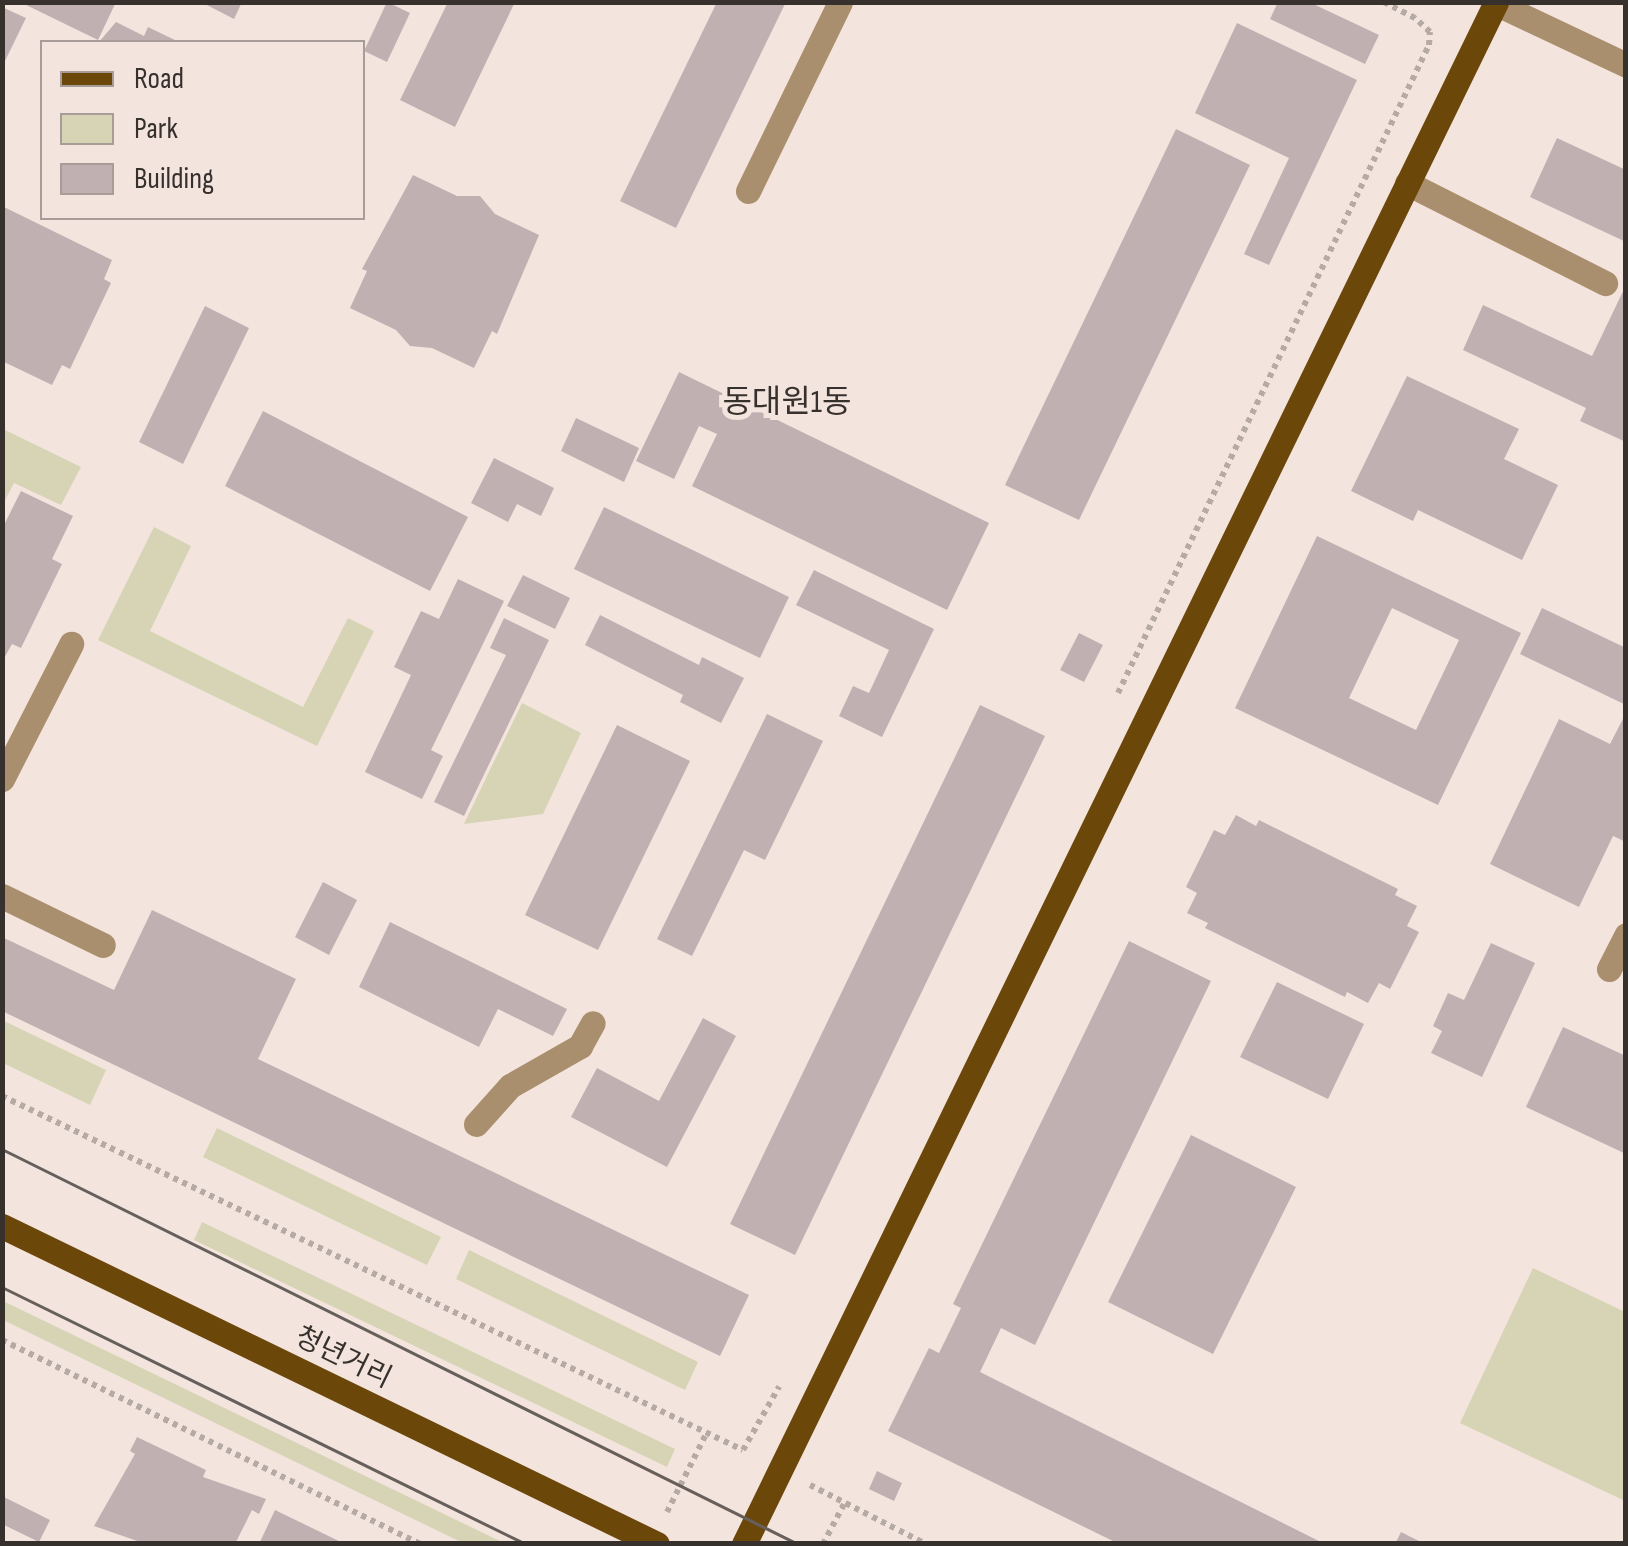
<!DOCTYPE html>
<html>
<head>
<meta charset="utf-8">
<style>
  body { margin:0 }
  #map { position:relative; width:1628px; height:1546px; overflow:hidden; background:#f4e4de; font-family:"Sofia Sans Condensed","Noto Sans KR",sans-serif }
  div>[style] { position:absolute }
  .green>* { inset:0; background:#d6d4b5 }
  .building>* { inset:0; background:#c1b0b1 }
  .path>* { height:6px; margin-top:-3px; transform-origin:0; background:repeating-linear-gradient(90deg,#b6aaa5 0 5px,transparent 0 10px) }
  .minor>* { height:25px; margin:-12.5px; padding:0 12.5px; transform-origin:12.5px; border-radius:12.5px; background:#a98f6d }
  .major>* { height:25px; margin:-12.5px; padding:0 12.5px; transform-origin:12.5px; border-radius:12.5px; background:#6b470a }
  .tram>* { height:2.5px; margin:-1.25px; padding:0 1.25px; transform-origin:1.25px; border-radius:1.25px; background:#675f5b }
  span { translate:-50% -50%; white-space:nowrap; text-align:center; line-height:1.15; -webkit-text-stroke:10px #f4e4de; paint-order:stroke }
  .street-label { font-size:28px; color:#37312e }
  .quarter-label { font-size:32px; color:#37312e }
  .frame { position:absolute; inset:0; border:5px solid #37312e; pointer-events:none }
  .legend { position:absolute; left:40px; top:40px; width:325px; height:180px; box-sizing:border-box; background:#f4e4de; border:2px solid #a89c98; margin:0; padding:12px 18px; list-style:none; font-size:30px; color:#37312e }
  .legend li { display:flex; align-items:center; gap:20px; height:50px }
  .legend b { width:50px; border:2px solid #a89c98 }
</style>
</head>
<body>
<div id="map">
  <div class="green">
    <i style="clip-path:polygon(3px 429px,81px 467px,61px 505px,14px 483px,3px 504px)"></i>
    <i style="clip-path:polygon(154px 527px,191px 546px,150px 631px,303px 707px,348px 618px,374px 631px,317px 746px,98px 640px)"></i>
    <i style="clip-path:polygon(522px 703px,581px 733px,543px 814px,464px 824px)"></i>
    <i style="clip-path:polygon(2px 1020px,106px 1070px,90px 1105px,3px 1063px)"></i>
    <i style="clip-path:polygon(217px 1128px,441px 1237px,427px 1265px,203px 1157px)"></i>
    <i style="clip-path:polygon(202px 1222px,675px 1449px,667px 1467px,194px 1240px)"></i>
    <i style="clip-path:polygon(469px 1250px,698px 1362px,685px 1390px,456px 1279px)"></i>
    <i style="clip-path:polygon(1533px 1268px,1625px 1312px,1625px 1501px,1460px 1423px)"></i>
    <i style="clip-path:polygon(2px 1301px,3px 1301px,504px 1543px,463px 1543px,3px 1320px)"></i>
  </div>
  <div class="building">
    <i style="clip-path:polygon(116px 2px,98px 40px,22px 3px,88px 3px)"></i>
    <i style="clip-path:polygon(201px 2px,242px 2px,234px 19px)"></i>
    <i style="clip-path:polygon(387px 2px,410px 13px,387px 62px,364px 51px)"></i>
    <i style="clip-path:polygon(448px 2px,515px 2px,455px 127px,400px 100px)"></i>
    <i style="clip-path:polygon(717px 2px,786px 2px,676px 228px,620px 201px)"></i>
    <i style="clip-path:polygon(1278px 2px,1309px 2px,1379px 35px,1365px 64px,1270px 19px)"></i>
    <i style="clip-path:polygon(2px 7px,26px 18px,2px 67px)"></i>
    <i style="clip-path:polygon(116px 22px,144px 36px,148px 27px,179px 42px,99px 42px)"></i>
    <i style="clip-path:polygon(1237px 23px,1357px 80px,1269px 265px,1244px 254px,1289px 158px,1195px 113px)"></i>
    <i style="clip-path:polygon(1176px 129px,1250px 165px,1079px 520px,1005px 485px)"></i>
    <i style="clip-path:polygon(1557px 138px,1626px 170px,1626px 242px,1530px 197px)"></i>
    <i style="clip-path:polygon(413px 175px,457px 196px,480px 196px,495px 214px,539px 235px,497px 334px,492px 331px,474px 368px,432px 348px,410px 346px,396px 330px,350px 308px,367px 271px,362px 269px)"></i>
    <i style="clip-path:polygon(2px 206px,112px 260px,104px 279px,111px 283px,70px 369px,62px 365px,52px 385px,2px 361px)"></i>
    <i style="clip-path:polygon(1626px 285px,1626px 442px,1580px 421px,1586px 408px,1463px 350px,1483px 305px,1592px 356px)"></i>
    <i style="clip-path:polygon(205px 306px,249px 328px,183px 464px,139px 442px)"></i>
    <i style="clip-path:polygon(679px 372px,989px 523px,947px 610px,692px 486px,717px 434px,699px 426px,674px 479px,636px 461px)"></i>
    <i style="clip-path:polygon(1407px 376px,1519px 429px,1504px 459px,1558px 485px,1522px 560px,1418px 510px,1413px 521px,1351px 491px)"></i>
    <i style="clip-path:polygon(263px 411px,468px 517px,430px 591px,225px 486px)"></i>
    <i style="clip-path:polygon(576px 418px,639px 448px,624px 482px,561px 451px)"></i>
    <i style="clip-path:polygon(494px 458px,554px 488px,541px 516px,517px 504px,508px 522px,471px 503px)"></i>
    <i style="clip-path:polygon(21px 491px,73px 516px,52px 559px,62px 564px,21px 648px,12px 644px,2px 662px,2px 529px)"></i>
    <i style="clip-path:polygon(604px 507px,789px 597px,760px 658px,574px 569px)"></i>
    <i style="clip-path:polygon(evenodd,1317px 536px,1521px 633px,1438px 805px,1235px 708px,1317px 536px,1392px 608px,1459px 640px,1416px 730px,1349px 698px,1392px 608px)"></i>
    <i style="clip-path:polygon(814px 570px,934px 629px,882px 737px,839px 716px,853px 686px,869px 693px,889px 650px,796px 605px)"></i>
    <i style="clip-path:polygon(523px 575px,570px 598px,555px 629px,507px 606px)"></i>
    <i style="clip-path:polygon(458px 579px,504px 601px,431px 750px,443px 756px,422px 799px,365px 772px,411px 675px,394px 667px,421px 611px,439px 619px)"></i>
    <i style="clip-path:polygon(1542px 608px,1626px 648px,1626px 705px,1520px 654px)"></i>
    <i style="clip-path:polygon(600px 615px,699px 665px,702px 657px,744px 678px,721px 723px,680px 702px,683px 695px,585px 645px)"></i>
    <i style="clip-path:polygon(504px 618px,549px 640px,464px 816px,434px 802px,506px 655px,490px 648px)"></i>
    <i style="clip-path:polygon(1079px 633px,1103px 645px,1084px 682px,1060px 670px)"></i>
    <i style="clip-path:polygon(980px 705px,1045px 736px,795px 1255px,730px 1224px)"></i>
    <i style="clip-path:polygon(1626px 713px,1626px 842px,1613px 836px,1579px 907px,1490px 864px,1559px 719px,1610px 744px)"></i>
    <i style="clip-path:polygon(767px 714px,823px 741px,765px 860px,744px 850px,692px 956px,657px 939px)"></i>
    <i style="clip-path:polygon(617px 725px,690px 761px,598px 950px,525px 915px)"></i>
    <i style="clip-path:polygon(1236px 815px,1256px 826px,1259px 820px,1398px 889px,1395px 895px,1417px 906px,1407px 926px,1419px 932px,1390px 989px,1379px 983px,1368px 1003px,1347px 992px,1345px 997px,1205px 928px,1208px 923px,1187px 913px,1197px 893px,1186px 887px,1214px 830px,1225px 835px)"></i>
    <i style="clip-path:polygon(323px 882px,357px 900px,329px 955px,295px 937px)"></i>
    <i style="clip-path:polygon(152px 910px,296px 979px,258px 1059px,749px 1295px,720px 1356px,2px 1011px,2px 937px,114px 990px)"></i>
    <i style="clip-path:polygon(390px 922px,567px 1009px,553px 1036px,498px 1009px,479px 1047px,359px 987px)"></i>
    <i style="clip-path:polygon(1129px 941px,1211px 981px,1035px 1345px,1001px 1328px,980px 1372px,1325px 1544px,1119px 1544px,888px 1431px,929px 1348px,939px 1353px,961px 1308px,953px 1304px)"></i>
    <i style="clip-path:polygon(1491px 943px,1535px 963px,1482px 1077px,1431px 1053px,1442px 1031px,1433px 1026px,1448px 993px,1464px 1000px)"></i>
    <i style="clip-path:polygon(1277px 982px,1364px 1024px,1328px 1099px,1240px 1057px)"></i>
    <i style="clip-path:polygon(703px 1018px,736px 1036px,667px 1167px,571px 1117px,597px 1068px,659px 1101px)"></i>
    <i style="clip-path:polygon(1563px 1027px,1626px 1056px,1626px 1154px,1526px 1107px)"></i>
    <i style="clip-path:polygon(1191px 1135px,1296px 1187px,1213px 1354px,1108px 1302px)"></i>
    <i style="clip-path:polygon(137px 1437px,206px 1470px,203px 1477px,266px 1499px,259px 1514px,252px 1510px,235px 1544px,146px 1544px,94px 1526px,135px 1454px,130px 1451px)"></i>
    <i style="clip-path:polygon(877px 1471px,902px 1483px,894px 1501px,869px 1489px)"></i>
    <i style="clip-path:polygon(2px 1496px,50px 1520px,39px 1542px,2px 1524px)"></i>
    <i style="clip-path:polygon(275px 1510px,345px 1544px,259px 1544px)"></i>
    <i style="clip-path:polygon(1401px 1532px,1425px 1544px,1395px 1544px)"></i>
  </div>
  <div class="path">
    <i style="left:1118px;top:693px;width:719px;rotate:-64.36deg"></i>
    <i style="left:1429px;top:45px;width:13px;rotate:-86deg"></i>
    <i style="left:1430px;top:32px;width:21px;rotate:-137deg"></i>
    <i style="left:1415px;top:18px;width:36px;rotate:-153deg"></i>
    <i style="left:2px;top:1096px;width:821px;rotate:25.54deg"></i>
    <i style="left:743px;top:1450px;width:73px;rotate:-60.3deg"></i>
    <i style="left:2px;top:1340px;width:466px;rotate:26deg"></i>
    <i style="left:810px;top:1485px;width:130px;rotate:27deg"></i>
    <i style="left:667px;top:1512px;width:89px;rotate:-63.4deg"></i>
    <i style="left:823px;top:1544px;width:45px;rotate:-62.3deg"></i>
  </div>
  <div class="minor">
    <i style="left:1493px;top:2px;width:147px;rotate:25.3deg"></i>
    <i style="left:1407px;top:183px;width:222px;rotate:26.8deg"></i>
    <i style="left:748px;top:191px;width:210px;rotate:-64deg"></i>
    <i style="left:2px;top:779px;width:152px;rotate:-62.9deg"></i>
    <i style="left:2px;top:896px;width:112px;rotate:25.9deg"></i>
    <i style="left:1609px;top:969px;width:38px;rotate:-63deg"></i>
    <i style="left:476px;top:1124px;width:51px;rotate:-48.2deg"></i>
    <i style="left:510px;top:1086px;width:81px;rotate:-29.7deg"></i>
    <i style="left:580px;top:1046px;width:26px;rotate:-61deg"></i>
  </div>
  <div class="major">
    <i style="left:2px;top:1226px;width:728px;rotate:25.9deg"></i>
    <i style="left:744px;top:1544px;width:1716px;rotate:-64deg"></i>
  </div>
  <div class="tram">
    <i style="left:2px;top:1149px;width:889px;rotate:26.39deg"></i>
    <i style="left:2px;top:1287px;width:584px;rotate:26.13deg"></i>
  </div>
  <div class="street-label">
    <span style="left:343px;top:1358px;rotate:26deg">청년거리</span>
  </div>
  <div class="quarter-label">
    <span style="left:787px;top:403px">동대원1동</span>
  </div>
  <div class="frame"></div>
  <ul class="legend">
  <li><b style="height:12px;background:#6b470a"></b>Road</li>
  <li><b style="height:28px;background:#d6d4b5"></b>Park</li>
  <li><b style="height:28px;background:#c1b0b1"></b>Building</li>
  </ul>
</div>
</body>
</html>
